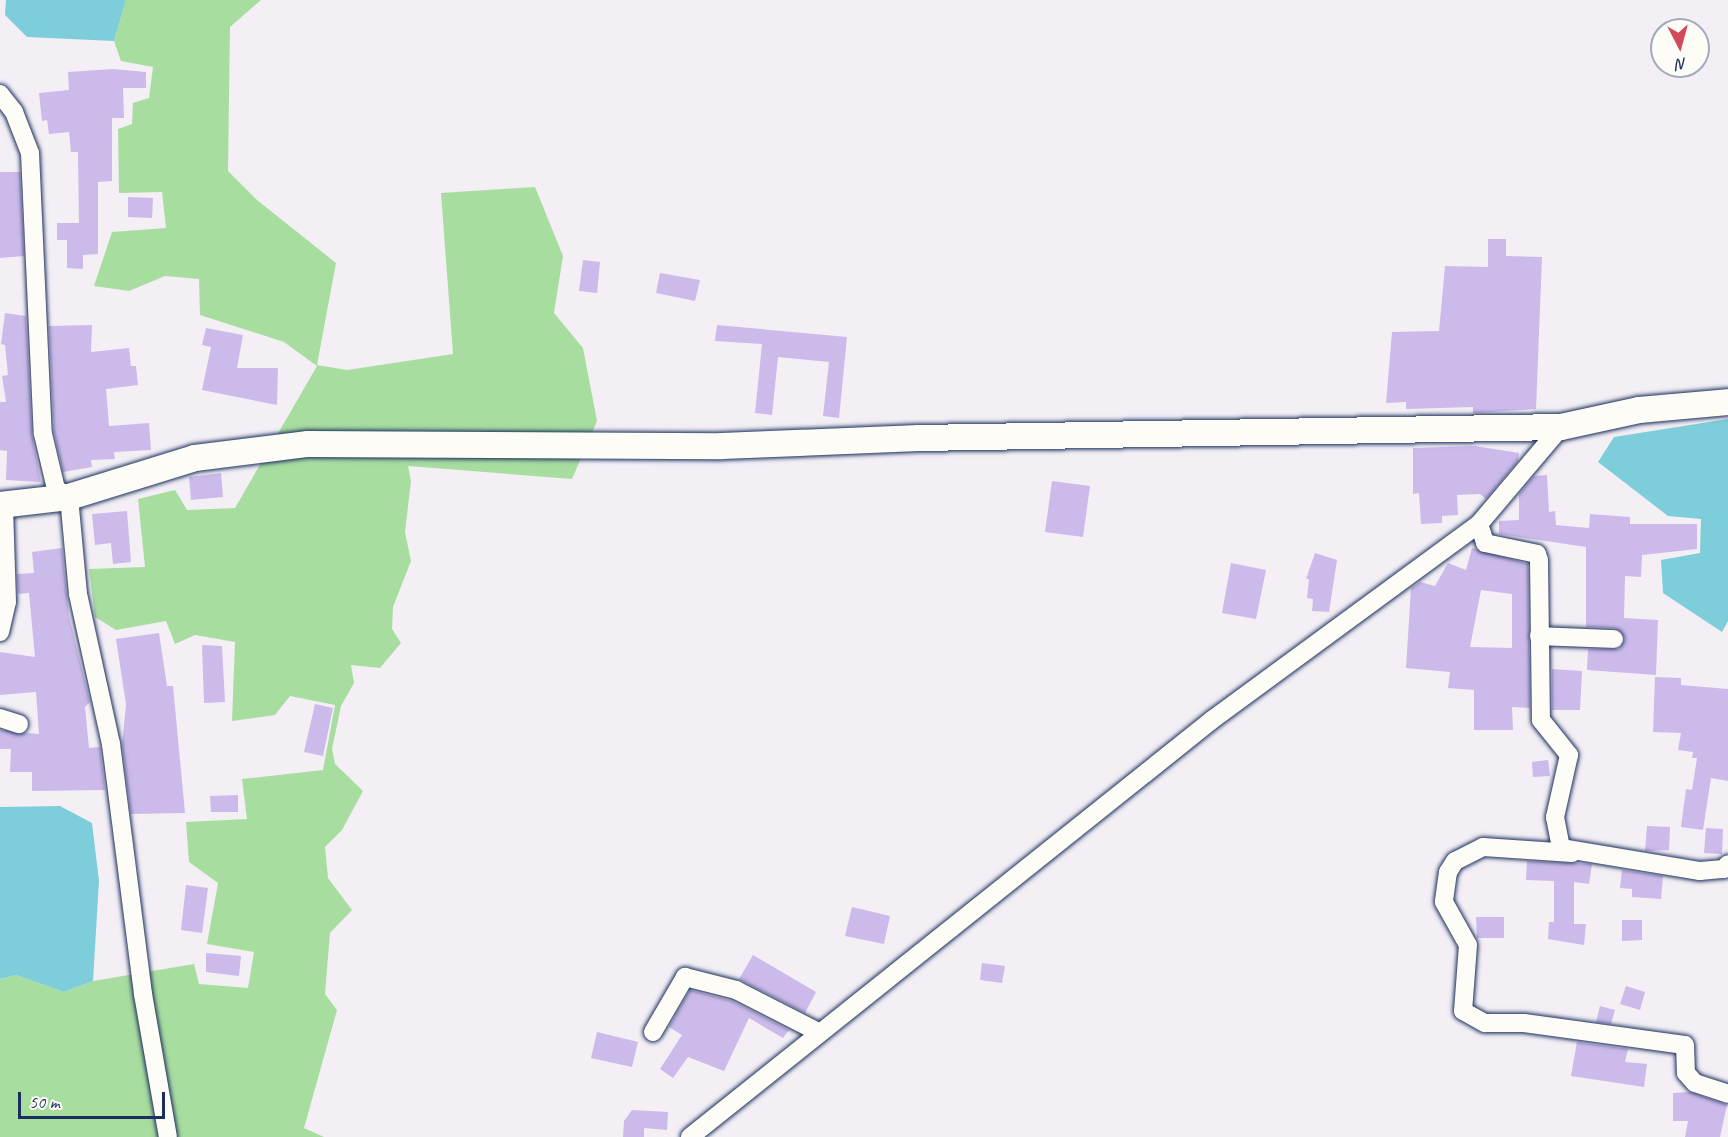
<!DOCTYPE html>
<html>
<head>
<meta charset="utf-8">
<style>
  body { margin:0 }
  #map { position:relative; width:1728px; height:1137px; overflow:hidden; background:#f3eff5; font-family:Caveat,sans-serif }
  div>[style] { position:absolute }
  .green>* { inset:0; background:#a8dda0 }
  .water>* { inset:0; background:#7dcdda }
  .building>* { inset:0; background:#ccbaeb }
  .roads { filter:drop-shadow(0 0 2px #1b2f5e) drop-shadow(0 0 2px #1b2f5e) }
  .minor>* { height:18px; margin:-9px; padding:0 9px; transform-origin:9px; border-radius:9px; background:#fdfcf7 }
  .secondary>* { height:26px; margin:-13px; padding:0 13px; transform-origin:13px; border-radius:13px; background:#fdfcf7 }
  span { translate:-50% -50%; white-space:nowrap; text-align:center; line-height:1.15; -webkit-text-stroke:4.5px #fdfcf7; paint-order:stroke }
  .north { position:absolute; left:1650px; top:18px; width:60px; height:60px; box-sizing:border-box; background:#fdfcf7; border:2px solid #a3aaba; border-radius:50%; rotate:174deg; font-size:16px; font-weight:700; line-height:24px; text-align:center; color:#1b2f5e }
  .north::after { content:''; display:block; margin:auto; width:21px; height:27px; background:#d1495b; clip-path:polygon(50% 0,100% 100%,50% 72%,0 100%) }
  .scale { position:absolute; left:18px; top:1092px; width:147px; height:27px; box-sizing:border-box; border:3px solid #1b2f5e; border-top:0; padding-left:8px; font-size:18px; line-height:21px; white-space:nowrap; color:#1b2f5e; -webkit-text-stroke:4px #fdfcf7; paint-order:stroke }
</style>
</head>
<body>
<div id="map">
  <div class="green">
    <i style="clip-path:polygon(126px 0,261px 0,230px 27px,228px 171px,257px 200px,336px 263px,317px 365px,347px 370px,453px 354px,441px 193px,535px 187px,563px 256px,554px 313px,583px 348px,597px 421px,572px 479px,408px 466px,411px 481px,405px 532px,411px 561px,393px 607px,392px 629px,401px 643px,380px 668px,351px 665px,354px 683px,341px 706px,332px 749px,335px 764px,363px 791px,342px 830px,325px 847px,328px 878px,352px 910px,330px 933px,325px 994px,337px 1010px,304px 1128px,324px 1137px,0 1137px,0 979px,16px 975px,64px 992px,93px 981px,194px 964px,199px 984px,248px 988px,254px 952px,207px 944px,218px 883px,189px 862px,186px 822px,247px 819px,242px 779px,323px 770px,335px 705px,290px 696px,275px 715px,232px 721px,235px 642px,195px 635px,175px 644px,166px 621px,116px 630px,95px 617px,89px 569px,145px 567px,138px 499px,175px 490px,187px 510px,235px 508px,317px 366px,284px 342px,200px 315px,199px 279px,165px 276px,129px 291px,94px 286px,112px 232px,166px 228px,162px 192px,119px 193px,118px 129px,132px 124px,133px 103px,149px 98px,153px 67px,121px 61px,114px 41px)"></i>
  </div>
  <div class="water">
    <i style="clip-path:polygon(6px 0,126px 0,114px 41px,27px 37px,5px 15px)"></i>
    <i style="clip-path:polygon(1728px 419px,1728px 621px,1722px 632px,1663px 593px,1661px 560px,1700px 553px,1701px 519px,1668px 516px,1598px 462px,1614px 437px)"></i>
    <i style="clip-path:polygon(60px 806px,92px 823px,99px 881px,93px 981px,64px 992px,16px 975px,0 979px,0 807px)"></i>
  </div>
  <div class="building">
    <i style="clip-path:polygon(113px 69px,146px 72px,146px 88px,123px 88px,124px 118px,112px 118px,112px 181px,98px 182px,98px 254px,83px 255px,83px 269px,67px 268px,67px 240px,57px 240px,57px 223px,79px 223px,78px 152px,71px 152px,69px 132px,49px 134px,47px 120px,42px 121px,39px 93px,69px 90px,68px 72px)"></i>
    <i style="clip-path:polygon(0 172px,20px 172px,24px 256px,0 258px)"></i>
    <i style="clip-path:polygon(128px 197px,153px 198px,152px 218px,128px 217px)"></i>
    <i style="clip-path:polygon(1488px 239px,1506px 239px,1506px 256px,1542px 257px,1536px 409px,1473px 413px,1473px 407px,1406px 409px,1406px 402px,1386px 403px,1392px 332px,1439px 331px,1445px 266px,1488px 267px)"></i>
    <i style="clip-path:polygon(583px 260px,600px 262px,597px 293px,579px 291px)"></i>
    <i style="clip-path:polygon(660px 273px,700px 280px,695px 301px,656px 293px)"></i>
    <i style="clip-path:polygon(5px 313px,26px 316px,32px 435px,41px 482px,6px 480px,7px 451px,0 450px,0 402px,6px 402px,2px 376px,8px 375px,5px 345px,1px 344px)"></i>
    <i style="clip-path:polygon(92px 325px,91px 352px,129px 348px,131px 366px,136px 366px,138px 385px,106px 389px,109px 426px,149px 423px,151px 450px,114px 452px,115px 459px,91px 460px,92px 467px,63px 472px,54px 432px,49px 326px)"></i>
    <i style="clip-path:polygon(717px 325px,847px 337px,839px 418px,823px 416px,829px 362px,778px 357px,772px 415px,755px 413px,762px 344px,715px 341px)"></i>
    <i style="clip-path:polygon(206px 328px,243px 335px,237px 368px,278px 368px,277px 405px,202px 390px,211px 347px,202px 345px)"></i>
    <i style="clip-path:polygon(1475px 446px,1519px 453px,1518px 461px,1486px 499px,1480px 494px,1457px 495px,1458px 515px,1442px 516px,1442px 523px,1421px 524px,1419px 493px,1413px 494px,1413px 448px)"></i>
    <i style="clip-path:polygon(221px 473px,223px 497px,191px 500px,189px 477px)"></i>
    <i style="clip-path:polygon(1547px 475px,1549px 512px,1555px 511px,1556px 525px,1589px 528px,1590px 514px,1630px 517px,1630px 524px,1697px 524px,1697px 549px,1642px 555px,1641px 577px,1625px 576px,1624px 618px,1658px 620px,1656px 675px,1587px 670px,1588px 649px,1619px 649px,1625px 639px,1615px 628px,1586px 627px,1586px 547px,1499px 534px,1499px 521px,1519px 520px,1519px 494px,1534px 476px)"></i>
    <i style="clip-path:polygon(1052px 481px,1090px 486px,1083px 537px,1045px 532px)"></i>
    <i style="clip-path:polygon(127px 511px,131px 562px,113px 564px,111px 543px,95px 545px,92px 514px)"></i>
    <i style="clip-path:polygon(62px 548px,69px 616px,90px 702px,85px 707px,89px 748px,100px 747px,105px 790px,32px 791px,32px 772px,10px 772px,11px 749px,0 749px,0 730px,39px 734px,36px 692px,0 695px,0 652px,35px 657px,29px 593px,18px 594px,17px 574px,34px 573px,32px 552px)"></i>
    <i style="clip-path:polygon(evenodd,1472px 548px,1528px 564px,1530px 708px,1512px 707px,1513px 730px,1474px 730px,1474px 690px,1448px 688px,1450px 672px,1406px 668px,1411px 588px,1420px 582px,1435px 586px,1448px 563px,1466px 570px,1472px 548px,1481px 590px,1512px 594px,1512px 648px,1470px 647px,1481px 590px)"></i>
    <i style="clip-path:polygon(1315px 553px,1337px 560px,1329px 612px,1312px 611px,1313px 599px,1307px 598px,1309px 579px,1306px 579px)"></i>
    <i style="clip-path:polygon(1231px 563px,1266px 570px,1256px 619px,1222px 613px)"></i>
    <i style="clip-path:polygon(159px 633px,167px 686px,173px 686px,185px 813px,131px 814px,122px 745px,126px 704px,116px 639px)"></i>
    <i style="clip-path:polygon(202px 645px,222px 646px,225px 702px,204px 703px)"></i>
    <i style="clip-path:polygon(1552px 669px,1582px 671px,1580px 710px,1552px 710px)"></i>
    <i style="clip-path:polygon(1655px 677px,1681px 678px,1681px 685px,1728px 689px,1728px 781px,1711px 778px,1703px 830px,1681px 827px,1686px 789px,1692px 790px,1697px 758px,1692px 758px,1693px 752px,1678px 750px,1681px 733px,1653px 732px)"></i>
    <i style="clip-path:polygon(315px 704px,333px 708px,323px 756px,304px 752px)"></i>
    <i style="clip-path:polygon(1548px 760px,1550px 776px,1533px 777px,1532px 762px)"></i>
    <i style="clip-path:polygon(238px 795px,238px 812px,211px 812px,210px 796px)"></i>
    <i style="clip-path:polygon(1647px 826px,1670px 827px,1669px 850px,1645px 851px)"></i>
    <i style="clip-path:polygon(1706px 828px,1723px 829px,1722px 854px,1704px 853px)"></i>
    <i style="clip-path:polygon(1527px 861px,1592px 864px,1589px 884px,1574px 882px,1574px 924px,1586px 924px,1584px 945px,1548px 939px,1549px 922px,1554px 922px,1554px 881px,1526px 880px)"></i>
    <i style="clip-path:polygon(1622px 870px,1663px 876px,1661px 899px,1632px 897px,1632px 889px,1620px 888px)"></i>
    <i style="clip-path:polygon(186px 885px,208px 888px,202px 933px,181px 930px)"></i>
    <i style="clip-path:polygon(852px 907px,890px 916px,884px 944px,845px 936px)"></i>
    <i style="clip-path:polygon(1476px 917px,1504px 917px,1504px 938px,1477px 938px)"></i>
    <i style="clip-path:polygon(1622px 920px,1642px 920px,1642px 940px,1622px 941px)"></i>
    <i style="clip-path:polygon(206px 953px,241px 956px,239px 976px,206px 972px)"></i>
    <i style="clip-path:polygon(753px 955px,816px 992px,805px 1013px,739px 979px)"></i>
    <i style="clip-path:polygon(982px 963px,1005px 966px,1002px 983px,980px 980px)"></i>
    <i style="clip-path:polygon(1626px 986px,1645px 992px,1640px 1010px,1620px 1004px)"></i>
    <i style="clip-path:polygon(690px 990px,732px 1001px,789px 1030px,783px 1038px,749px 1018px,724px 1071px,688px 1057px,673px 1078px,660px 1069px,682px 1035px,669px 1027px)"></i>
    <i style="clip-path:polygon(1600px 1006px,1615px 1010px,1611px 1024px,1596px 1022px)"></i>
    <i style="clip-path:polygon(597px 1032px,638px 1042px,632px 1067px,591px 1058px)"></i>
    <i style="clip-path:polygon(1577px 1042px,1628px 1049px,1625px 1062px,1647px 1064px,1644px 1087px,1571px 1076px)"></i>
    <i style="clip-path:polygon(1690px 1092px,1727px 1105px,1720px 1137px,1685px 1137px,1688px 1121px,1673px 1121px,1673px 1093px)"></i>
    <i style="clip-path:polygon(632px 1110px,668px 1112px,667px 1130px,644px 1128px,644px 1137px,623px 1137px,624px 1121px)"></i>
  </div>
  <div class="roads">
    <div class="minor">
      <i style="left:0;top:94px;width:23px;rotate:52deg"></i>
      <i style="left:14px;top:112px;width:44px;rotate:68.7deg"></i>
      <i style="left:30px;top:153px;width:281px;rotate:87.4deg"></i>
      <i style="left:43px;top:434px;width:57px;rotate:76.7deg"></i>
      <i style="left:56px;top:489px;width:15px;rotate:32deg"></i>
      <i style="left:69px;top:497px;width:97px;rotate:84.7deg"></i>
      <i style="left:78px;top:594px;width:154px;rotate:77.6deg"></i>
      <i style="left:111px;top:744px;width:252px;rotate:82.7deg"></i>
      <i style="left:143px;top:994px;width:145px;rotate:80.1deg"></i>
      <i style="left:1479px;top:524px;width:20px;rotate:72deg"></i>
      <i style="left:1485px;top:543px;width:53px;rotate:11.9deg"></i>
      <i style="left:1537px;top:554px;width:6px;rotate:72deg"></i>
      <i style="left:1539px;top:560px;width:160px;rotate:89.3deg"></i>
      <i style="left:1541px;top:720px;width:45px;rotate:51.3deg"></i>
      <i style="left:1569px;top:755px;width:64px;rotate:102.7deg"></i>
      <i style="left:1555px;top:817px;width:32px;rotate:79deg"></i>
      <i style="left:1561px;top:848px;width:141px;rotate:9.4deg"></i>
      <i style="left:1700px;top:871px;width:24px;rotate:-5deg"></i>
      <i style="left:1724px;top:869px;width:6px;rotate:-51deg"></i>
      <i style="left:0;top:632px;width:31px;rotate:-77deg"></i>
      <i style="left:7px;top:602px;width:96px;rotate:-91.8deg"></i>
      <i style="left:1539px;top:636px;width:75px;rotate:2.3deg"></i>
      <i style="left:0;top:718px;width:20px;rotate:18deg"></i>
      <i style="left:1572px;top:853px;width:89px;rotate:-176.1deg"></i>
      <i style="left:1483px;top:847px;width:31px;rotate:153deg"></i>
      <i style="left:1455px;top:861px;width:13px;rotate:122deg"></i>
      <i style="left:1448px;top:872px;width:30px;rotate:98deg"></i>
      <i style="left:1444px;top:902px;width:49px;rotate:60.8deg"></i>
      <i style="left:1468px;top:945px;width:66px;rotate:94.3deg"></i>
      <i style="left:1463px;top:1011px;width:25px;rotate:29deg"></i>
      <i style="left:1485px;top:1023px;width:39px"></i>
      <i style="left:1524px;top:1023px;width:162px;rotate:7.8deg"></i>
      <i style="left:1685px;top:1045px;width:28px;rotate:88deg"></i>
      <i style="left:1686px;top:1073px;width:13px;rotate:48deg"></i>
      <i style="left:1695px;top:1083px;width:35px;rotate:18deg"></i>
      <i style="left:653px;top:1032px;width:64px;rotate:-59.8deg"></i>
      <i style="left:685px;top:977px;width:53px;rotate:14.3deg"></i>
      <i style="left:736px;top:990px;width:94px;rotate:27.1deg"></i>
      <i style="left:690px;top:1137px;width:668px;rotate:-38.62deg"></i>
      <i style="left:1212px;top:720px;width:331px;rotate:-36.3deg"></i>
      <i style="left:1479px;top:524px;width:127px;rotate:-49.8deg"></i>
    </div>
    <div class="secondary">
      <i style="left:0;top:505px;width:69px;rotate:-6.6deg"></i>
      <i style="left:69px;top:497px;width:132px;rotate:-17.2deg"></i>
      <i style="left:195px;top:458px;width:114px;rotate:-7.1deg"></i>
      <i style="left:308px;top:444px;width:414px;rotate:0.3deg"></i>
      <i style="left:722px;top:446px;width:197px;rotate:-2.3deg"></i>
      <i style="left:919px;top:438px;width:642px;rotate:-0.98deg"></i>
      <i style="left:1561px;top:427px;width:80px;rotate:-12.3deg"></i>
      <i style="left:1639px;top:410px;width:89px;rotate:-5.1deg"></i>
    </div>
  </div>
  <div class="north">N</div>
  <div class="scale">50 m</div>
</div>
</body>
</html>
